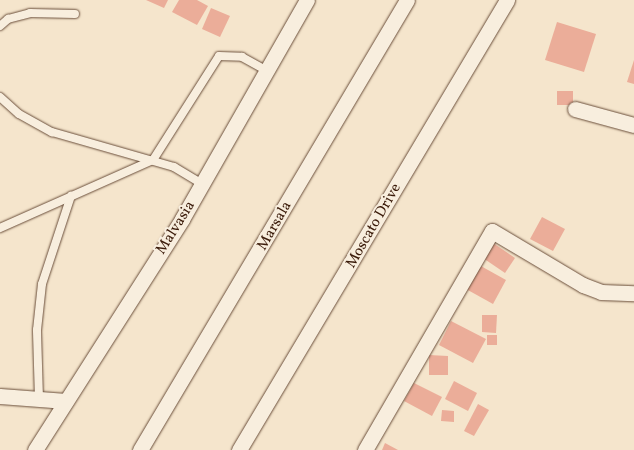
<!DOCTYPE html>
<html>
<head>
<meta charset="utf-8">
<style>
  body { margin:0 }
  #map { position:relative; width:634px; height:450px; overflow:hidden; background:#f5e5cc; font-family:Vollkorn,serif }
  div>[style] { position:absolute }
  .building>* { inset:0; background:#ebad99 }
  .roads { filter:drop-shadow(0 0 1px #6a4e3a) drop-shadow(0 0 1px #6a4e3a) }
  .service>* { height:8px; margin:-4px; padding:0 4px; transform-origin:4px; border-radius:4px; background:#f8eede }
  .minor>* { height:15px; margin:-7.5px; padding:0 7.5px; transform-origin:7.5px; border-radius:7.5px; background:#f8eede }
  span { translate:-50% -50%; white-space:nowrap; text-align:center; line-height:1.15; -webkit-text-stroke:4px #f8eede; paint-order:stroke }
  .street-label { font-size:15px; color:#3b1b0a }
</style>
</head>
<body>
<div id="map">
  <div class="building">
    <i style="clip-path:polygon(146px 0,168px 0,164px 8px)"></i>
    <i style="clip-path:polygon(179px 0,197px 0,208px 6px,197px 25px,172px 12px)"></i>
    <i style="clip-path:polygon(211px 8px,230px 16px,220px 37px,202px 29px)"></i>
    <i style="clip-path:polygon(557px 22px,596px 34px,584px 72px,545px 60px)"></i>
    <i style="clip-path:polygon(634px 60px,634px 84px,627px 82px)"></i>
    <i style="clip-path:polygon(557px 91px,573px 91px,573px 105px,557px 105px)"></i>
    <i style="clip-path:polygon(542px 217px,565px 229px,553px 251px,530px 239px)"></i>
    <i style="clip-path:polygon(493px 243px,515px 258px,505px 273px,483px 258px)"></i>
    <i style="clip-path:polygon(479px 265px,506px 280px,493px 304px,466px 289px)"></i>
    <i style="clip-path:polygon(482px 315px,497px 315px,496px 333px,482px 332px)"></i>
    <i style="clip-path:polygon(451px 321px,486px 339px,473px 363px,439px 345px)"></i>
    <i style="clip-path:polygon(487px 335px,497px 335px,497px 345px,487px 345px)"></i>
    <i style="clip-path:polygon(429px 355px,448px 356px,448px 375px,429px 375px)"></i>
    <i style="clip-path:polygon(454px 381px,477px 393px,468px 411px,445px 399px)"></i>
    <i style="clip-path:polygon(414px 383px,442px 397px,432px 416px,404px 401px)"></i>
    <i style="clip-path:polygon(478px 404px,489px 410px,474px 436px,464px 431px)"></i>
    <i style="clip-path:polygon(442px 410px,454px 411px,454px 422px,441px 421px)"></i>
    <i style="clip-path:polygon(385px 443px,398px 450px,382px 450px)"></i>
  </div>
  <div class="roads">
    <div class="service">
      <i style="left:0;top:26px;width:11px;rotate:-41deg"></i>
      <i style="left:8px;top:19px;width:23px;rotate:-15deg"></i>
      <i style="left:30px;top:13px;width:45px;rotate:1.3deg"></i>
      <i style="left:0;top:97px;width:25px;rotate:42deg"></i>
      <i style="left:19px;top:114px;width:38px;rotate:29deg"></i>
      <i style="left:52px;top:132px;width:127px;rotate:16deg"></i>
      <i style="left:174px;top:167px;width:33px;rotate:31deg"></i>
      <i style="left:0;top:228px;width:167px;rotate:-24deg"></i>
      <i style="left:153px;top:160px;width:123px;rotate:-57.6deg"></i>
      <i style="left:219px;top:56px;width:23px;rotate:2deg"></i>
      <i style="left:242px;top:57px;width:29px;rotate:29deg"></i>
      <i style="left:39px;top:399px;width:69px;rotate:-91.7deg"></i>
      <i style="left:37px;top:330px;width:46px;rotate:-83.8deg"></i>
      <i style="left:42px;top:284px;width:93px;rotate:-71.8deg"></i>
    </div>
    <div class="minor">
      <i style="left:575px;top:109px;width:61px;rotate:15.2deg"></i>
      <i style="left:0;top:396px;width:66px;rotate:4.3deg"></i>
      <i style="left:35px;top:450px;width:274px;rotate:-57.5deg"></i>
      <i style="left:182px;top:219px;width:252px;rotate:-60.3deg"></i>
      <i style="left:140px;top:450px;width:523px;rotate:-59.32deg"></i>
      <i style="left:239px;top:450px;width:524px;rotate:-59.22deg"></i>
      <i style="left:365px;top:450px;width:253px;rotate:-59.9deg"></i>
      <i style="left:492px;top:231px;width:106px;rotate:30.7deg"></i>
      <i style="left:583px;top:285px;width:19px;rotate:21deg"></i>
      <i style="left:601px;top:292px;width:33px;rotate:2deg"></i>
    </div>
  </div>
  <div class="street-label">
    <span style="left:275px;top:226px;rotate:-60deg">Marsala</span>
    <span style="left:374px;top:226px;rotate:-60deg">Moscato Drive</span>
    <span style="left:176px;top:228px;rotate:-58deg">Malvasia</span>
  </div>
</div>
</body>
</html>
